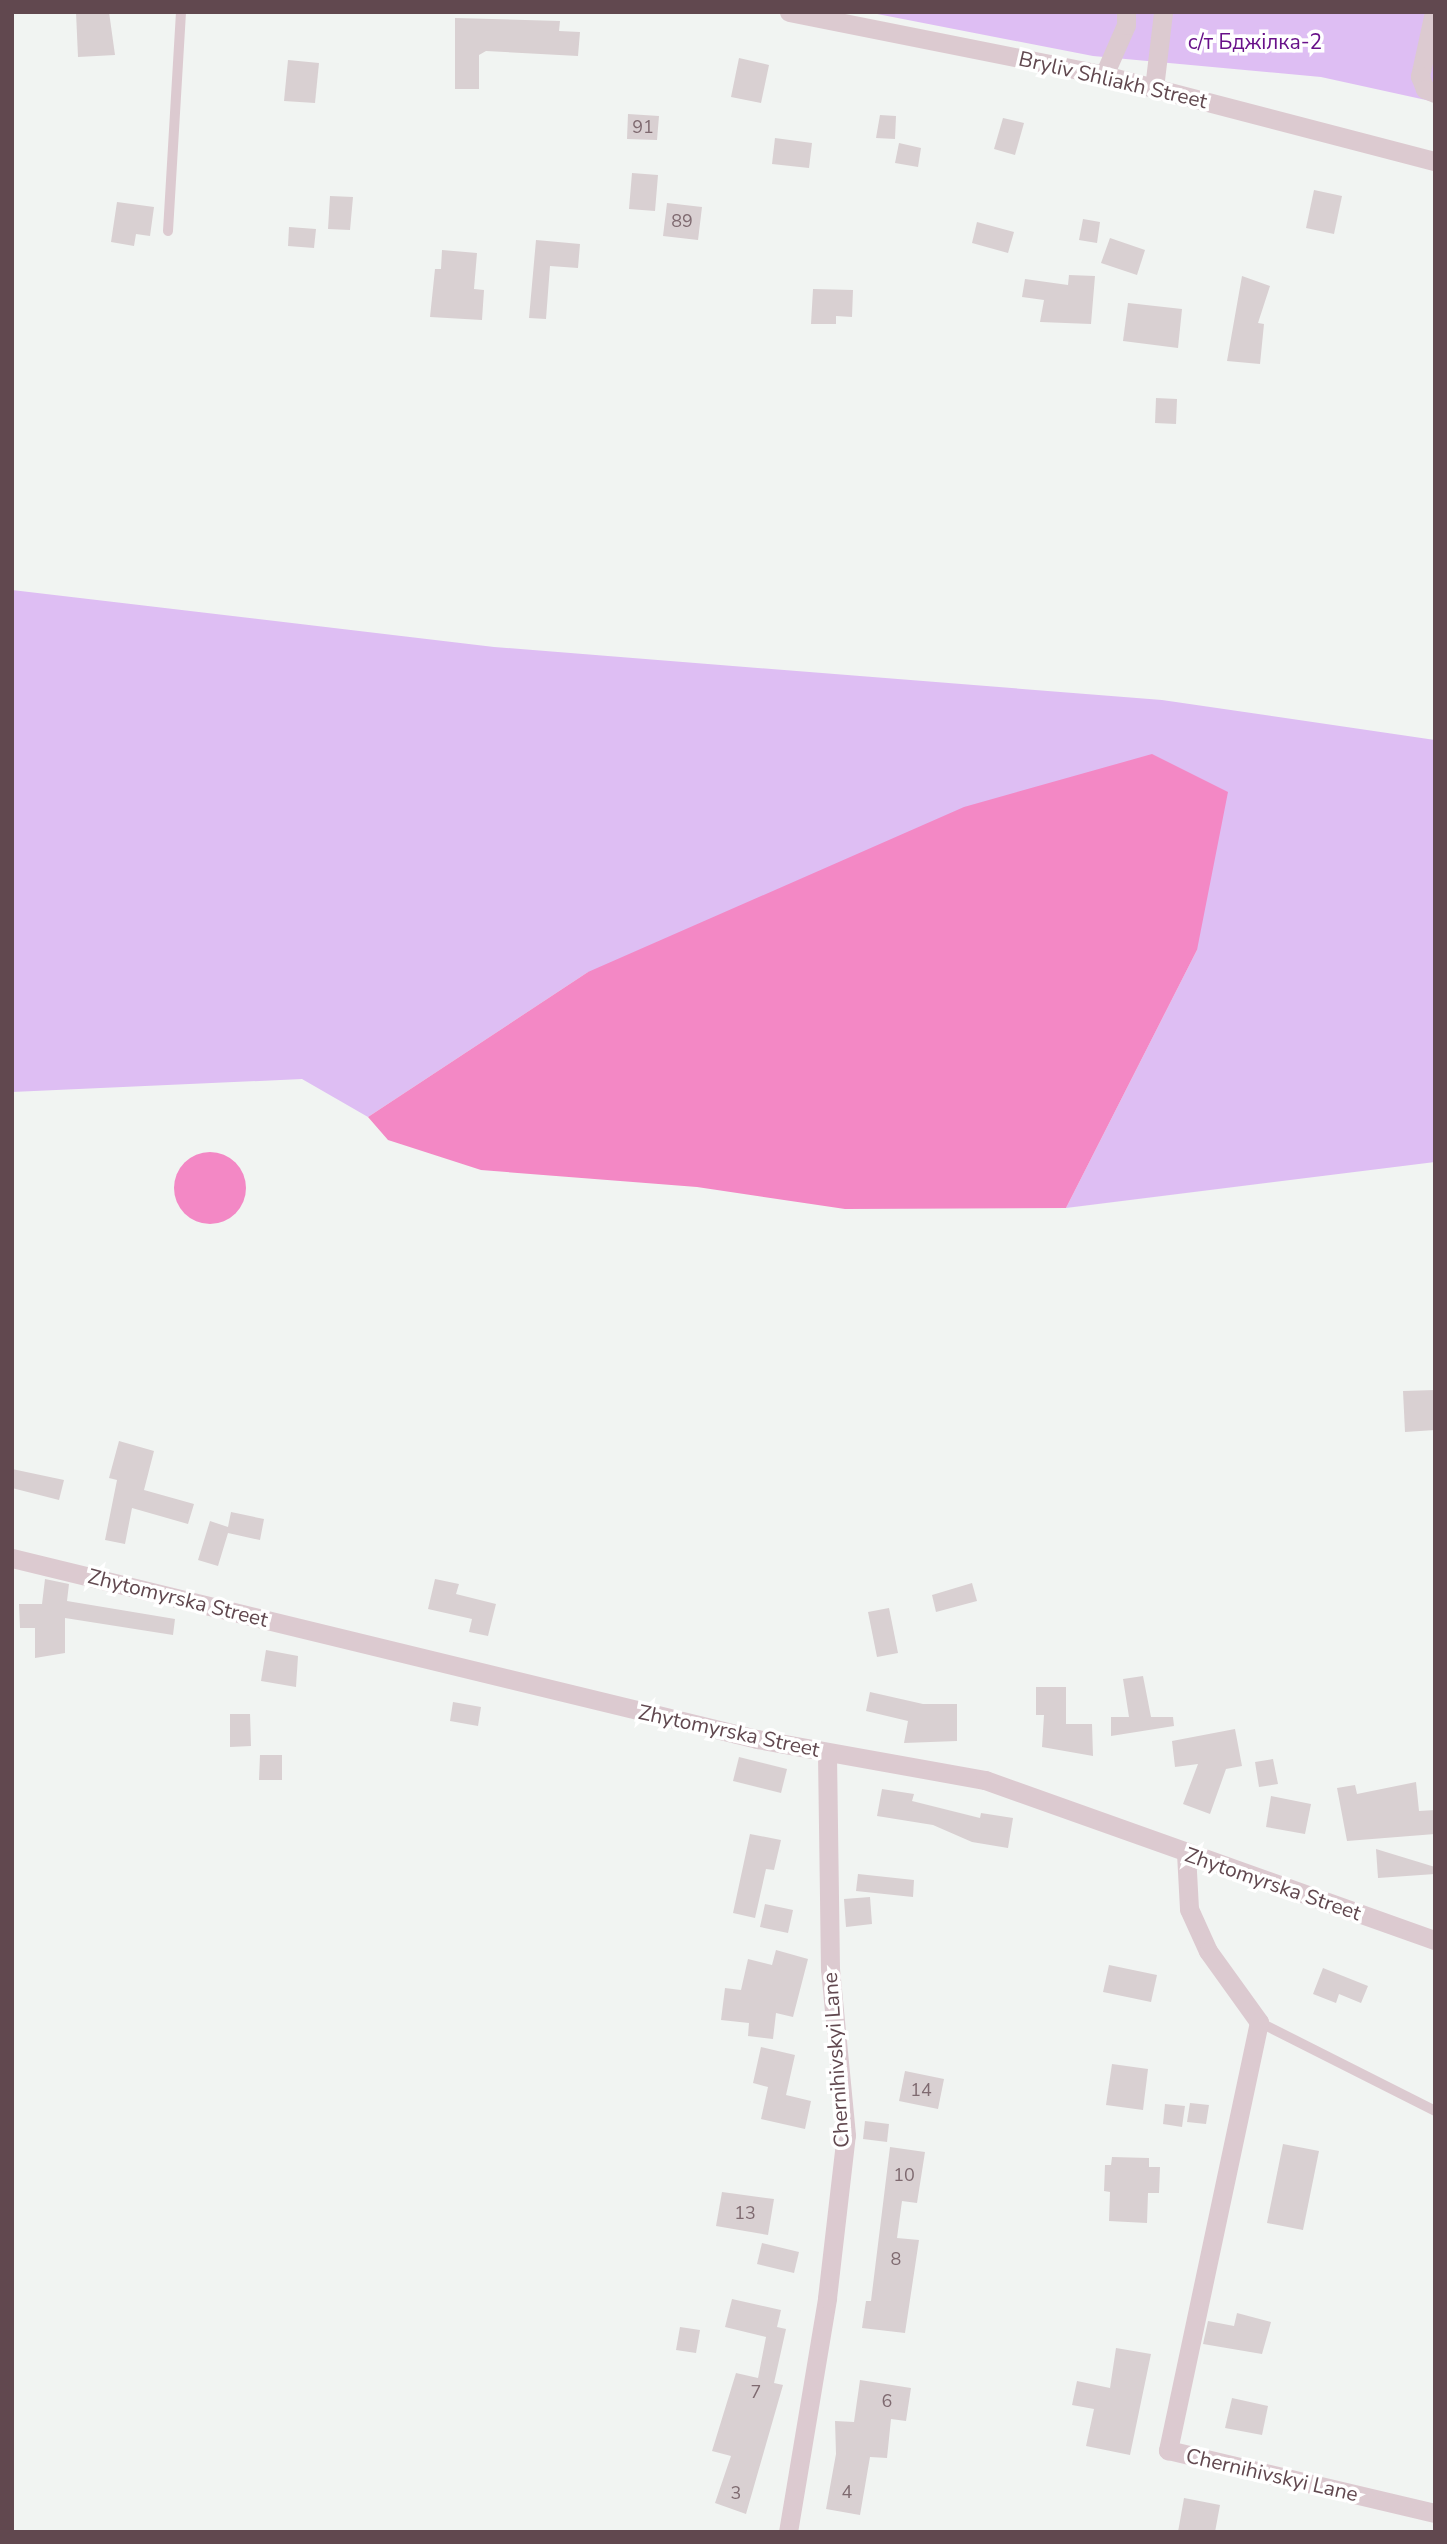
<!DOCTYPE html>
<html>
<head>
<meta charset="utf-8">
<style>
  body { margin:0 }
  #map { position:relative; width:1447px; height:2544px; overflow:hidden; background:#f1f4f2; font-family:"Nunito Sans",sans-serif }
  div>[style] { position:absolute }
  .green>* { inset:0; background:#debef3 }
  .water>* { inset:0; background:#f388c5 }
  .round { border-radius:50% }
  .building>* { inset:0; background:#d9d0d2 }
  .service>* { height:10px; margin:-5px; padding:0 5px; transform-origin:5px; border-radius:5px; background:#dccad0 }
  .minor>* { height:19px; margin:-9.5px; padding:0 9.5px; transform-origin:9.5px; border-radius:9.5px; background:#dccad0 }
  span { translate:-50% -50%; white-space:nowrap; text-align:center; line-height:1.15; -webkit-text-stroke:7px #fff; paint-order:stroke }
  .number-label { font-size:18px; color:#7f6a70 }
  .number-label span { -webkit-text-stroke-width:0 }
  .park-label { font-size:21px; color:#681189 }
  .street-label { font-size:21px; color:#61484f }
  .frame { position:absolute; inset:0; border:14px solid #61484f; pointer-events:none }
</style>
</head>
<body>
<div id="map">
  <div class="green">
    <i style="clip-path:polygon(867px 12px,1435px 12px,1435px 102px,1321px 77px,1093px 56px)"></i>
    <i style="clip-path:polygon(12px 590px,494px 647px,1162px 700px,1435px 740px,1435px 1162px,1066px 1208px,1197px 950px,588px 972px,368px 1117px,302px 1079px,12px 1092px)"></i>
  </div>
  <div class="water">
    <i style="clip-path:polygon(1152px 754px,1228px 792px,1197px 950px,1066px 1208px,845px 1209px,697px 1187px,481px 1170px,388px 1140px,368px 1117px,588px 972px,964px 807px)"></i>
    <i class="round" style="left:174px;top:1152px;width:72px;height:72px"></i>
  </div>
  <div class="building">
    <i style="clip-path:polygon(76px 12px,109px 12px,115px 55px,78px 57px)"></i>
    <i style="clip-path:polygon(455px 18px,560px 21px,559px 31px,580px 32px,578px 56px,486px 51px,479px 55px,479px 89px,455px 89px)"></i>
    <i style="clip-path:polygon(739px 58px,769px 65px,761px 103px,731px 97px)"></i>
    <i style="clip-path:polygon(288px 60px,319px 63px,315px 103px,284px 101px)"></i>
    <i style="clip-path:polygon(628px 114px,659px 116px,657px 140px,627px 139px)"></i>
    <i style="clip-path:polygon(880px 115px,896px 116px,895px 139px,876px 138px)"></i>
    <i style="clip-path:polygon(1003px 118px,1024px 123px,1015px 155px,994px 149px)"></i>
    <i style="clip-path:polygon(775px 138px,812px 143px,809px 168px,772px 164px)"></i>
    <i style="clip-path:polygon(899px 143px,921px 148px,918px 167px,895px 163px)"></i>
    <i style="clip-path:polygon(632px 173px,658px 175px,655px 211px,629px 209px)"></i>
    <i style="clip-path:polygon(1314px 190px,1342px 196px,1334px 234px,1306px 228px)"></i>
    <i style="clip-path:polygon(330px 196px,353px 197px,350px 230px,328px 229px)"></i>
    <i style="clip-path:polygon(117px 202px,154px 207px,150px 236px,136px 234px,134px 246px,111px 242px)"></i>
    <i style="clip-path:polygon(667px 203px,702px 207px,698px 240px,663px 236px)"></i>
    <i style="clip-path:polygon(1083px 219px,1100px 222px,1097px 243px,1079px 240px)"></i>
    <i style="clip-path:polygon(977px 222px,1014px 232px,1008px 253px,972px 243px)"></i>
    <i style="clip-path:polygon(289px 227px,316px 229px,314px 248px,288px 246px)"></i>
    <i style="clip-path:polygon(1110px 238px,1145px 250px,1137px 275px,1101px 263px)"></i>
    <i style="clip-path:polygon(536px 240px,580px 244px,578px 268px,550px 266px,546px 319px,529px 318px)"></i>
    <i style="clip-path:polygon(442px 250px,477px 253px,474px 289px,484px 290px,482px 320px,430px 317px,435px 269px,441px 269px)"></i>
    <i style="clip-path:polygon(1069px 275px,1095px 276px,1091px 324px,1040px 322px,1044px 300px,1022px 297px,1025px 279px,1068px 285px)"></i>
    <i style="clip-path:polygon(1242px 276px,1270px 286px,1258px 323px,1264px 324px,1260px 364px,1227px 361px)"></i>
    <i style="clip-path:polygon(813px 289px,853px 290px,852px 317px,836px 316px,836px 324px,811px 324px)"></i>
    <i style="clip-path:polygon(1128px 303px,1182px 309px,1178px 348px,1123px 341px)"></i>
    <i style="clip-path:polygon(1156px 398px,1177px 399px,1176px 424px,1155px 423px)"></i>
    <i style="clip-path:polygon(1435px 1390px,1435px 1430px,1405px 1432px,1403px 1391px)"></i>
    <i style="clip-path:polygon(119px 1441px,154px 1451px,144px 1490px,194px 1504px,188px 1524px,132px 1508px,125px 1544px,105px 1540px,117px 1480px,109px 1478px)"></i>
    <i style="clip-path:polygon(12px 1469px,64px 1480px,59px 1500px,12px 1488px)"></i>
    <i style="clip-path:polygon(231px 1512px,264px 1519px,260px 1540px,228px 1533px,218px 1566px,198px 1560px,210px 1521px,228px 1527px)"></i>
    <i style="clip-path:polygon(45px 1579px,69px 1584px,67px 1601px,175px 1619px,173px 1635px,65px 1618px,65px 1653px,35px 1658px,35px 1628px,20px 1628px,19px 1604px,42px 1604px)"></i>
    <i style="clip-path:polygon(435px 1579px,459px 1584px,456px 1594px,496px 1604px,488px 1636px,469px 1632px,472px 1619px,428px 1609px)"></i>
    <i style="clip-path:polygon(972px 1583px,977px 1601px,936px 1612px,932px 1595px)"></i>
    <i style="clip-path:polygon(889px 1608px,898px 1653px,877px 1657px,868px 1612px)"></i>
    <i style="clip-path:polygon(266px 1650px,298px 1656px,296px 1687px,261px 1681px)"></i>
    <i style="clip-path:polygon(1143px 1676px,1151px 1717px,1173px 1717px,1174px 1726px,1111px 1736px,1111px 1717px,1129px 1717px,1123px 1679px)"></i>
    <i style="clip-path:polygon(1036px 1687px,1066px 1687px,1066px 1724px,1092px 1724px,1093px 1756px,1042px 1747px,1044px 1715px,1036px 1715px)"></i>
    <i style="clip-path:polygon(870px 1692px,923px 1704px,957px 1704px,957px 1741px,904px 1743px,908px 1721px,866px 1711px)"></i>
    <i style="clip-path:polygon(453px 1702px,481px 1707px,478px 1726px,450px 1721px)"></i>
    <i style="clip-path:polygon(230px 1714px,250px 1714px,251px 1746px,230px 1747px)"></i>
    <i style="clip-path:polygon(1235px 1729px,1242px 1766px,1226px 1769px,1210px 1814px,1183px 1804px,1198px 1764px,1175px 1767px,1172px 1741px)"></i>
    <i style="clip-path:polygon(260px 1755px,282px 1755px,282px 1780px,259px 1780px)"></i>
    <i style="clip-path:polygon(739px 1757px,787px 1769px,781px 1793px,733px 1781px)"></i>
    <i style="clip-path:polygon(1273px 1759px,1278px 1784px,1259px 1787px,1255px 1762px)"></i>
    <i style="clip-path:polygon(1416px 1782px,1419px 1811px,1435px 1810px,1435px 1834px,1347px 1841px,1337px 1788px,1355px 1785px,1357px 1794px)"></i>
    <i style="clip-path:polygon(882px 1789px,914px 1794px,912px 1801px,980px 1818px,981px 1813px,1013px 1818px,1008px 1848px,972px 1842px,933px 1825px,877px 1816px)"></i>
    <i style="clip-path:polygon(1271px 1796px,1311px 1804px,1305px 1834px,1266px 1827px)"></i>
    <i style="clip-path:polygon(750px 1834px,781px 1840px,774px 1870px,766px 1869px,755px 1918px,733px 1913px)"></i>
    <i style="clip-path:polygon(1376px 1849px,1435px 1867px,1435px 1874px,1378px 1878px)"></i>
    <i style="clip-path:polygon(858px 1874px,914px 1880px,913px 1897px,856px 1891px)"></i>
    <i style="clip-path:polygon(870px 1897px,872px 1924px,846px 1927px,844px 1899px)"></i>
    <i style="clip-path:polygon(765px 1904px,793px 1910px,788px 1933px,760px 1927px)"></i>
    <i style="clip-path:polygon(776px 1950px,808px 1959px,793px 2017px,776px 2013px,773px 2039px,748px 2036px,749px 2023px,721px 2020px,725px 1988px,741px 1990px,748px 1959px,772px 1965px)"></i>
    <i style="clip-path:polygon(1109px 1965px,1157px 1975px,1151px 2002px,1103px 1992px)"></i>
    <i style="clip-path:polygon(1323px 1968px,1368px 1986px,1361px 2003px,1339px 1994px,1336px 2003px,1313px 1994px)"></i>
    <i style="clip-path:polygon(761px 2047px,795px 2055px,786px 2095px,811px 2101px,805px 2129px,761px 2119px,768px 2087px,753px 2083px)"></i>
    <i style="clip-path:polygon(1112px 2064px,1148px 2069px,1143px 2110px,1106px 2105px)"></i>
    <i style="clip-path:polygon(905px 2071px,944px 2079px,938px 2109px,899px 2101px)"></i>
    <i style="clip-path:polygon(1190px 2103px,1209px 2105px,1206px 2124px,1187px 2122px)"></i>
    <i style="clip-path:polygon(1165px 2104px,1185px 2106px,1182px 2127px,1163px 2124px)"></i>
    <i style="clip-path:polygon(865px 2121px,889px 2124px,887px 2142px,863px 2139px)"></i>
    <i style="clip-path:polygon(1283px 2144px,1319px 2151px,1303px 2230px,1267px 2223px)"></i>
    <i style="clip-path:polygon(890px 2147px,925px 2152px,917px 2203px,902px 2201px,897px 2238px,919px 2240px,905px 2333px,862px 2328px,866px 2301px,871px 2301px)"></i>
    <i style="clip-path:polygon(1112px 2157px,1149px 2158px,1149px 2167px,1160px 2167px,1159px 2193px,1148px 2193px,1147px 2223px,1109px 2221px,1110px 2192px,1104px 2191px,1105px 2165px,1111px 2165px)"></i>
    <i style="clip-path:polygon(722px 2192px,774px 2199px,768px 2235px,716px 2226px)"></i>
    <i style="clip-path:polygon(762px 2243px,799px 2252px,794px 2273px,757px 2264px)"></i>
    <i style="clip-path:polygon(732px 2299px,781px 2310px,777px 2327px,786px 2329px,774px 2383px,783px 2385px,746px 2514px,715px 2503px,731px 2456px,712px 2451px,736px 2373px,758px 2378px,766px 2337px,725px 2327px)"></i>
    <i style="clip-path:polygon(1237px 2313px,1271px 2322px,1262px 2354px,1203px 2344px,1208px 2321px,1234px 2326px)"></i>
    <i style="clip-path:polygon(680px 2327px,700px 2330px,696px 2353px,676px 2350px)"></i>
    <i style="clip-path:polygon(1116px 2348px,1151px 2354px,1130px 2455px,1086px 2446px,1094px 2409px,1072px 2405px,1077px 2381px,1110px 2388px)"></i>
    <i style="clip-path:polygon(860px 2380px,911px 2388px,906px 2421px,891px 2419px,887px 2458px,870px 2457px,860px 2515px,826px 2509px,836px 2454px,835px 2421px,854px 2422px)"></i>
    <i style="clip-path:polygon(1232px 2398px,1268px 2406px,1262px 2435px,1225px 2428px)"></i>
    <i style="clip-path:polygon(1184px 2498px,1220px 2505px,1215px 2532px,1178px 2532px)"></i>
  </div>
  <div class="service">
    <i style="left:168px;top:231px;width:219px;rotate:-86.6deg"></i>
    <i style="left:1259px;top:2022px;width:197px;rotate:26.8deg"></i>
  </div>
  <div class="minor">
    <i style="left:789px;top:12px;width:321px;rotate:11.3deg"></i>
    <i style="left:1104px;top:75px;width:342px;rotate:14.6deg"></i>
    <i style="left:1434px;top:12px;width:66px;rotate:102.3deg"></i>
    <i style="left:1420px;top:76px;width:14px;rotate:69deg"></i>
    <i style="left:1425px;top:89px;width:11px;rotate:22deg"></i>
    <i style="left:1104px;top:75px;width:55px;rotate:-66.3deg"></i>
    <i style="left:1126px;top:25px;width:13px;rotate:-90deg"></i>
    <i style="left:1154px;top:88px;width:77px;rotate:-83.2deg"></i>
    <i style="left:12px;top:1558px;width:767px;rotate:13.66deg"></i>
    <i style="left:757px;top:1739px;width:232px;rotate:10.2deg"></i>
    <i style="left:985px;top:1780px;width:478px;rotate:19.6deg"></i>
    <i style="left:1186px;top:1853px;width:56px;rotate:86.9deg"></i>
    <i style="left:1189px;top:1909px;width:46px;rotate:65.7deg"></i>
    <i style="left:1208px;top:1951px;width:87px;rotate:54.3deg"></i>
    <i style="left:1259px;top:2022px;width:438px;rotate:102deg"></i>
    <i style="left:1168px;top:2450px;width:274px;rotate:13.3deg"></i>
    <i style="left:788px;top:2532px;width:237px;rotate:-80.5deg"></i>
    <i style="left:827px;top:2298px;width:164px;rotate:-83.4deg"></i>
    <i style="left:846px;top:2135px;width:167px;rotate:-95.5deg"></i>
    <i style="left:830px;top:1969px;width:216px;rotate:-90.8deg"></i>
  </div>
  <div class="number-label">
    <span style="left:643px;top:127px">91</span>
    <span style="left:682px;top:221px">89</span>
    <span style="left:921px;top:2090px">14</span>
    <span style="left:904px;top:2175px">10</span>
    <span style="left:745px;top:2213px">13</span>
    <span style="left:896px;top:2259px">8</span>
    <span style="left:756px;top:2392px">7</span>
    <span style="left:887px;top:2401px">6</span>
    <span style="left:847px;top:2492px">4</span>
    <span style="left:736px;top:2493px">3</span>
  </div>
  <div class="park-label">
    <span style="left:1255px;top:42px">с/т Бджілка-2</span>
  </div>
  <div class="street-label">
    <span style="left:1113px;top:80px;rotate:13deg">Bryliv Shliakh Street</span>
    <span style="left:178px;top:1598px;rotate:14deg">Zhytomyrska Street</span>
    <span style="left:729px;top:1731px;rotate:12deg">Zhytomyrska Street</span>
    <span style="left:1273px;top:1884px;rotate:19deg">Zhytomyrska Street</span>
    <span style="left:836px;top:2060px;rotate:-94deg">Chernihivskyi Lane</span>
    <span style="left:1272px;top:2475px;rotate:13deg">Chernihivskyi Lane</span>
  </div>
  <div class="frame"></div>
</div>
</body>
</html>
